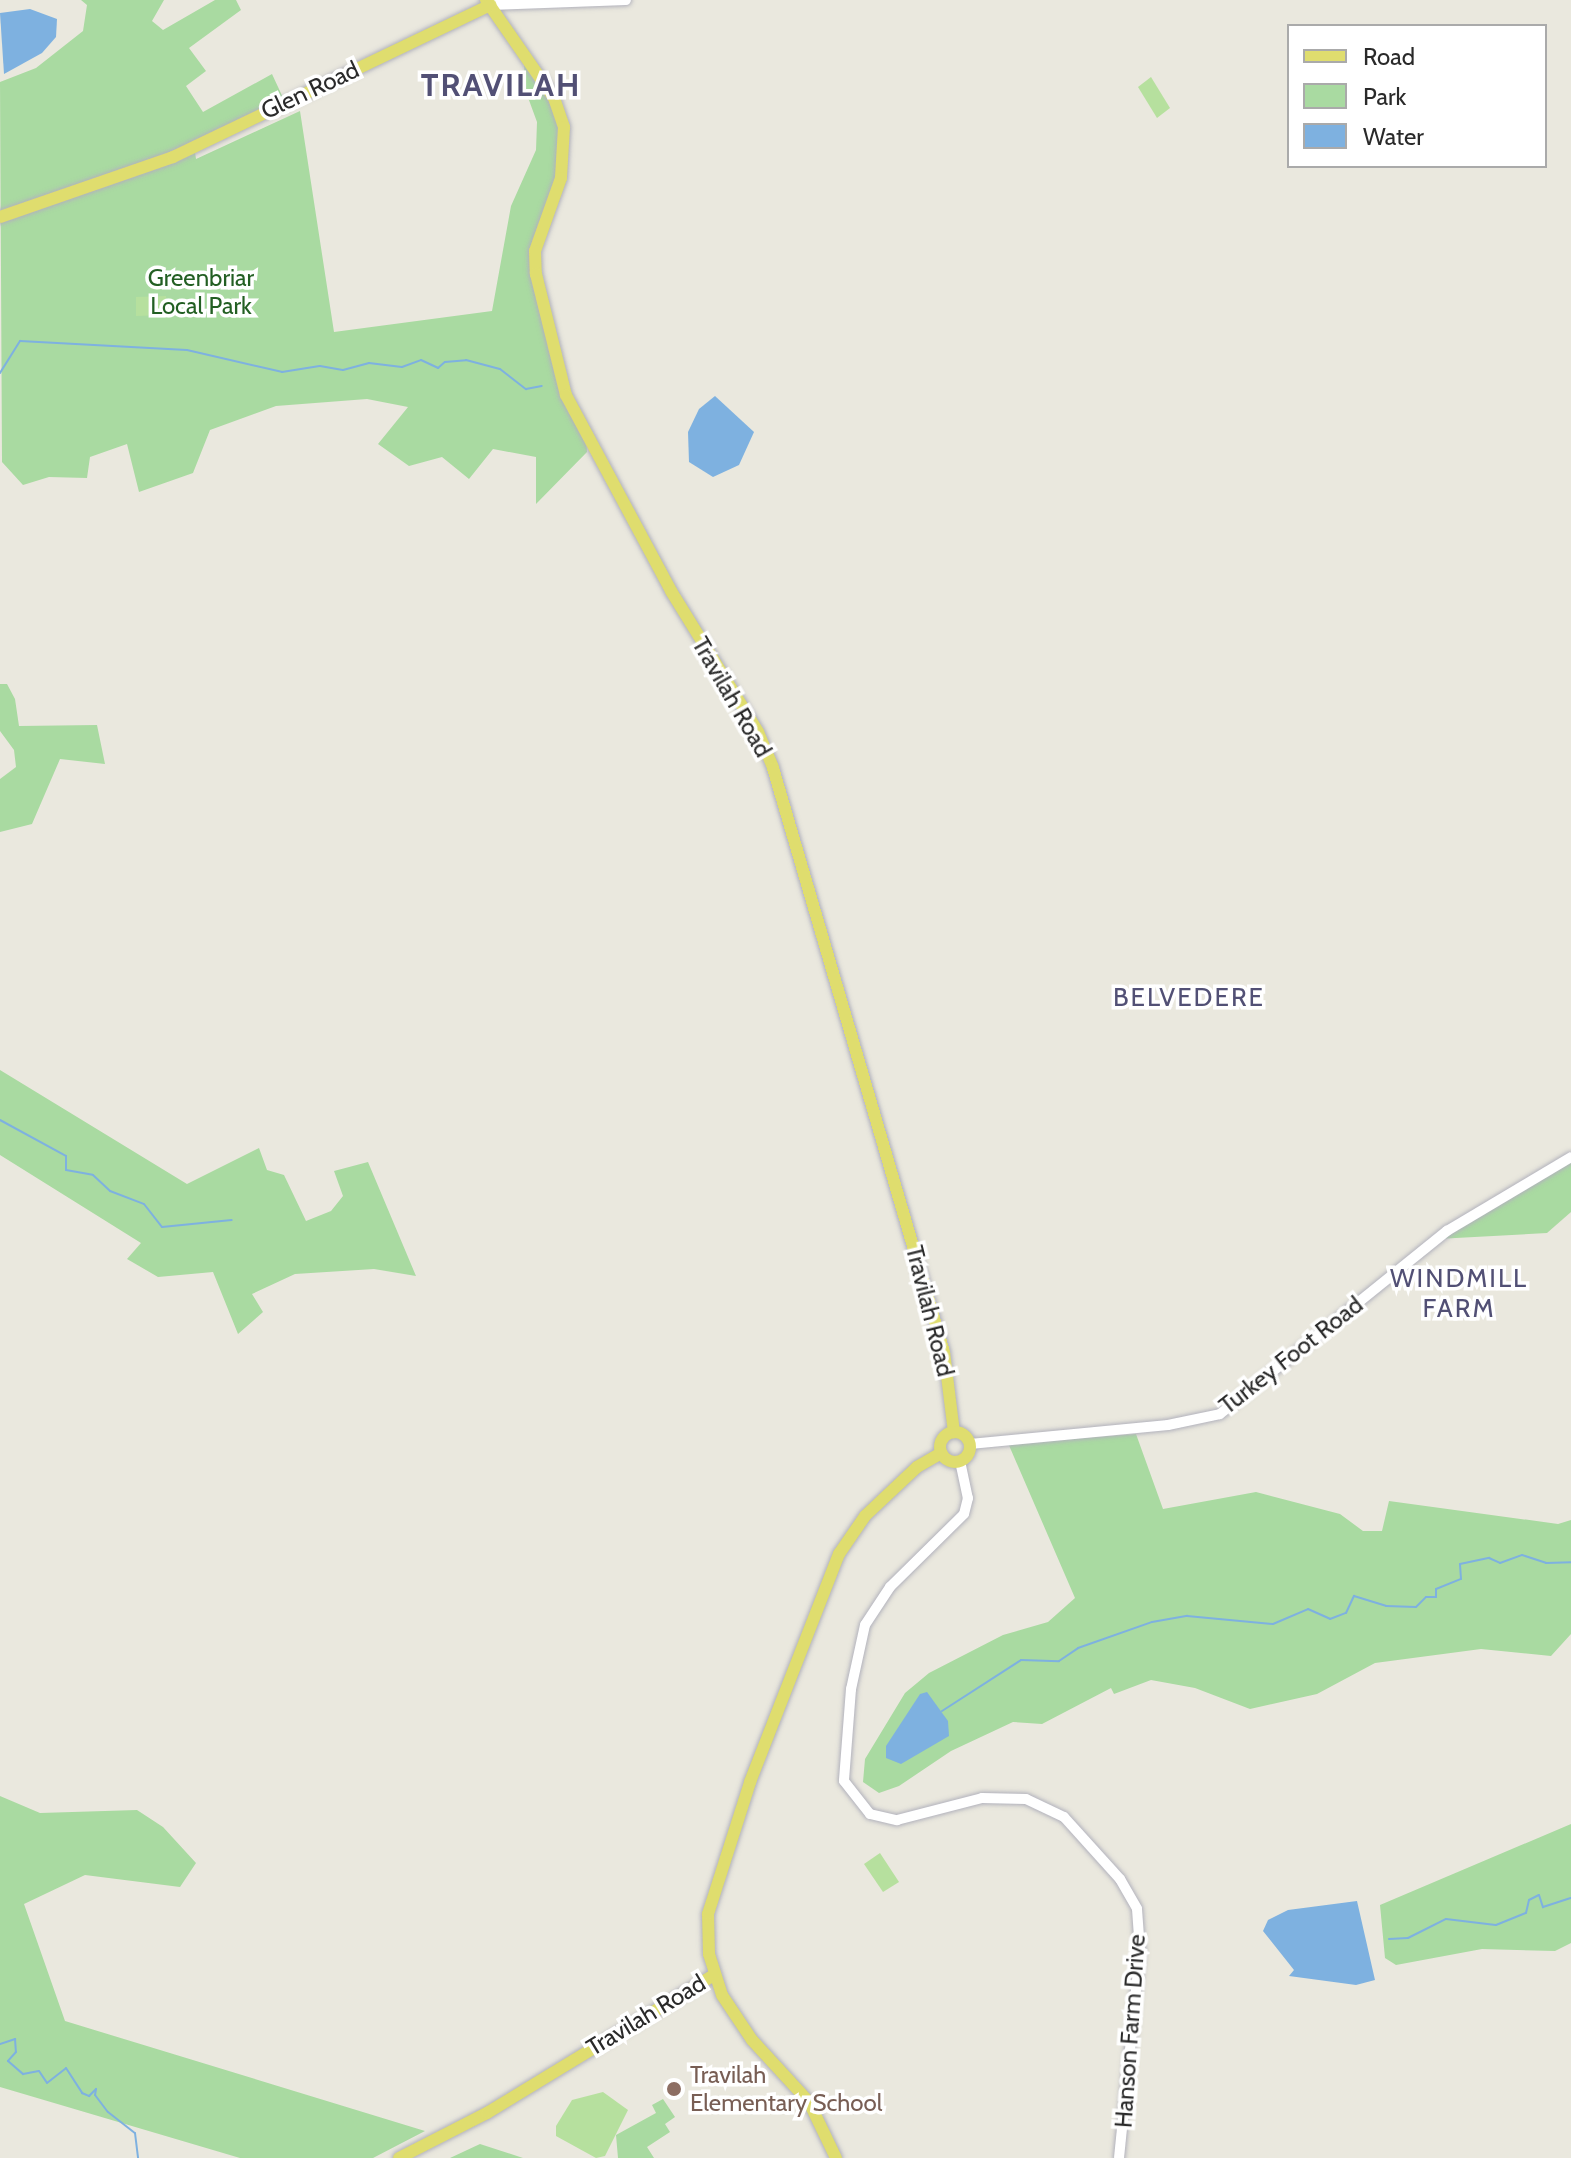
<!DOCTYPE html>
<html>
<head>
<meta charset="utf-8">
<style>
  body { margin:0 }
  #map { position:relative; width:1571px; height:2158px; overflow:hidden; background:#eae8de; font-family:Cabin,sans-serif }
  div>[style] { position:absolute }
  .green>* { inset:0; background:#a9daa1 }
  .pitch>* { inset:0; background:#b6e09e }
  .water>* { inset:0; background:#7eb1e0 }
  .stream>* { height:2px; margin:-1px; padding:0 1px; transform-origin:1px; border-radius:1px; background:#7eb1e0 }
  .roads { filter:drop-shadow(0 0 2px #b2b2bc) drop-shadow(0 0 2px #b2b2bc) }
  .minor>* { height:10px; margin:-5px; padding:0 5px; transform-origin:5px; border-radius:5px; background:#fff }
  .major>* { height:12px; margin:-6px; padding:0 6px; transform-origin:6px; border-radius:6px; background:#dfdd6e }
  .major>.ring { margin:-6px; padding:0; box-sizing:content-box; background:none; border:12px solid #dfdd6e; border-radius:50% }
  .dots>* { width:22px; height:22px; translate:-50% -50%; box-sizing:border-box; border:4px solid #fff; border-radius:50% }
  span { translate:-50% -50%; white-space:nowrap; text-align:center; line-height:1.15; -webkit-text-stroke:7px #fff; paint-order:stroke }
  .street-label { font-size:24px; color:#2a2a2a }
  .park-label { font-size:24px; color:#235f23 }
  .education-label { font-size:24px; color:#785e54 }
  .left { translate:0 -50%; text-align:left }
  .neighbourhood-label { font-size:26px; color:#525075; letter-spacing:2px }
  .district-label { font-size:32px; color:#525075; font-weight:700; letter-spacing:2px }
  .legend { position:absolute; left:1287px; top:24px; width:260px; height:144px; box-sizing:border-box; background:#fff; border:2px solid #aaa; margin:0; padding:10px 14px; list-style:none; font-size:24px; color:#2a2a2a }
  .legend li { display:flex; align-items:center; gap:16px; height:40px }
  .legend b { width:40px; border:2px solid #aaa }
</style>
</head>
<body>
<div id="map">
  <div class="green">
    <i style="clip-path:polygon(81px 0,164px 0,152px 21px,163px 30px,215px 0,236px 0,241px 10px,189px 48px,206px 71px,186px 86px,203px 112px,272px 74px,285px 102px,194px 146px,196px 159px,300px 111px,334px 332px,492px 311px,511px 206px,536px 150px,537px 122px,526px 92px,523px 50px,562px 114px,561px 178px,535px 251px,549px 339px,586px 435px,587px 452px,536px 504px,536px 457px,493px 449px,469px 479px,442px 457px,409px 466px,378px 444px,408px 407px,367px 399px,276px 406px,210px 430px,193px 473px,139px 492px,127px 444px,90px 457px,87px 478px,49px 477px,23px 485px,2px 462px,0 82px,36px 68px,83px 31px,87px 5px)"></i>
    <i style="clip-path:polygon(0 684px,7px 684px,15px 699px,19px 726px,97px 725px,105px 764px,60px 759px,32px 824px,0 832px,0 779px,16px 767px,14px 750px,0 731px)"></i>
    <i style="clip-path:polygon(0 1070px,187px 1184px,259px 1148px,267px 1170px,284px 1175px,306px 1221px,331px 1211px,343px 1196px,334px 1171px,368px 1162px,416px 1276px,374px 1269px,295px 1274px,252px 1294px,263px 1312px,238px 1334px,213px 1272px,158px 1277px,127px 1259px,141px 1243px,0 1155px)"></i>
    <i style="clip-path:polygon(1571px 1157px,1571px 1212px,1547px 1233px,1437px 1239px)"></i>
    <i style="clip-path:polygon(1136px 1434px,1163px 1509px,1256px 1492px,1340px 1514px,1363px 1531px,1382px 1531px,1389px 1501px,1558px 1524px,1571px 1520px,1571px 1634px,1551px 1656px,1481px 1649px,1375px 1663px,1317px 1694px,1250px 1709px,1195px 1688px,1151px 1680px,1114px 1694px,1111px 1688px,1042px 1724px,1013px 1722px,951px 1751px,899px 1786px,879px 1793px,863px 1782px,865px 1759px,905px 1693px,929px 1673px,1003px 1635px,1048px 1622px,1075px 1598px,1008px 1443px)"></i>
    <i style="clip-path:polygon(0 1796px,40px 1813px,137px 1810px,163px 1827px,196px 1863px,180px 1887px,85px 1875px,24px 1904px,65px 2021px,425px 2131px,373px 2158px,240px 2158px,0 2087px)"></i>
    <i style="clip-path:polygon(1571px 1824px,1571px 1943px,1555px 1951px,1482px 1949px,1396px 1965px,1385px 1958px,1380px 1905px)"></i>
    <i style="clip-path:polygon(663px 2099px,675px 2117px,665px 2124px,670px 2132px,647px 2147px,654px 2158px,618px 2158px,616px 2135px,656px 2113px,652px 2105px)"></i>
    <i style="clip-path:polygon(480px 2144px,523px 2158px,450px 2158px)"></i>
  </div>
  <div class="pitch">
    <i style="clip-path:polygon(1151px 77px,1170px 108px,1157px 118px,1138px 87px)"></i>
    <i style="clip-path:polygon(166px 296px,167px 315px,136px 316px,136px 297px)"></i>
    <i style="clip-path:polygon(880px 1853px,899px 1882px,883px 1892px,864px 1864px)"></i>
    <i style="clip-path:polygon(603px 2092px,628px 2110px,605px 2156px,596px 2158px,556px 2136px,556px 2126px,572px 2100px)"></i>
  </div>
  <div class="water">
    <i style="clip-path:polygon(30px 9px,57px 19px,56px 37px,42px 53px,4px 74px,0 13px)"></i>
    <i style="clip-path:polygon(715px 396px,754px 432px,739px 465px,713px 477px,689px 462px,688px 432px,699px 409px)"></i>
    <i style="clip-path:polygon(927px 1692px,948px 1721px,949px 1736px,901px 1764px,886px 1758px,886px 1746px,920px 1694px)"></i>
    <i style="clip-path:polygon(1357px 1901px,1375px 1980px,1356px 1985px,1289px 1976px,1294px 1970px,1263px 1931px,1268px 1920px,1288px 1910px)"></i>
  </div>
  <div class="stream">
    <i style="left:0;top:373px;width:38px;rotate:-58deg"></i>
    <i style="left:20px;top:341px;width:167px;rotate:3.1deg"></i>
    <i style="left:187px;top:350px;width:98px;rotate:13deg"></i>
    <i style="left:282px;top:372px;width:38px;rotate:-9deg"></i>
    <i style="left:320px;top:366px;width:23px;rotate:10deg"></i>
    <i style="left:343px;top:370px;width:27px;rotate:-15deg"></i>
    <i style="left:369px;top:363px;width:33px;rotate:7deg"></i>
    <i style="left:402px;top:367px;width:20px;rotate:-20deg"></i>
    <i style="left:421px;top:360px;width:19px;rotate:25deg"></i>
    <i style="left:438px;top:368px;width:9px;rotate:-41deg"></i>
    <i style="left:445px;top:362px;width:21px;rotate:-5deg"></i>
    <i style="left:466px;top:360px;width:35px;rotate:15deg"></i>
    <i style="left:500px;top:369px;width:33px;rotate:38deg"></i>
    <i style="left:526px;top:389px;width:16px;rotate:-11deg"></i>
    <i style="left:0;top:1120px;width:75px;rotate:28.6deg"></i>
    <i style="left:66px;top:1156px;width:14px;rotate:90deg"></i>
    <i style="left:66px;top:1170px;width:27px;rotate:10deg"></i>
    <i style="left:93px;top:1175px;width:23px;rotate:43deg"></i>
    <i style="left:110px;top:1191px;width:36px;rotate:21deg"></i>
    <i style="left:144px;top:1204px;width:29px;rotate:52deg"></i>
    <i style="left:162px;top:1227px;width:70px;rotate:-5.7deg"></i>
    <i style="left:942px;top:1711px;width:94px;rotate:-32.8deg"></i>
    <i style="left:1021px;top:1660px;width:38px;rotate:2deg"></i>
    <i style="left:1059px;top:1661px;width:23px;rotate:-34deg"></i>
    <i style="left:1078px;top:1648px;width:78px;rotate:-19.4deg"></i>
    <i style="left:1152px;top:1622px;width:36px;rotate:-10deg"></i>
    <i style="left:1187px;top:1616px;width:86px;rotate:5.3deg"></i>
    <i style="left:1273px;top:1624px;width:38px;rotate:-23deg"></i>
    <i style="left:1308px;top:1609px;width:24px;rotate:24deg"></i>
    <i style="left:1330px;top:1619px;width:17px;rotate:-21deg"></i>
    <i style="left:1346px;top:1613px;width:19px;rotate:-65deg"></i>
    <i style="left:1354px;top:1596px;width:34px;rotate:17deg"></i>
    <i style="left:1386px;top:1606px;width:30px;rotate:2deg"></i>
    <i style="left:1416px;top:1607px;width:14px;rotate:-45deg"></i>
    <i style="left:1426px;top:1597px;width:10px"></i>
    <i style="left:1436px;top:1597px;width:8px;rotate:-90deg"></i>
    <i style="left:1436px;top:1589px;width:27px;rotate:-22deg"></i>
    <i style="left:1461px;top:1579px;width:15px;rotate:-94deg"></i>
    <i style="left:1460px;top:1564px;width:30px;rotate:-12deg"></i>
    <i style="left:1489px;top:1558px;width:12px;rotate:24deg"></i>
    <i style="left:1500px;top:1563px;width:23px;rotate:-20deg"></i>
    <i style="left:1522px;top:1555px;width:25px;rotate:18deg"></i>
    <i style="left:1546px;top:1563px;width:25px;rotate:-2deg"></i>
    <i style="left:1389px;top:1939px;width:19px;rotate:-3deg"></i>
    <i style="left:1408px;top:1938px;width:42px;rotate:-26.6deg"></i>
    <i style="left:1446px;top:1919px;width:50px;rotate:6.8deg"></i>
    <i style="left:1496px;top:1925px;width:32px;rotate:-22deg"></i>
    <i style="left:1526px;top:1913px;width:13px;rotate:-77deg"></i>
    <i style="left:1529px;top:1900px;width:11px;rotate:-27deg"></i>
    <i style="left:1539px;top:1895px;width:13px;rotate:72deg"></i>
    <i style="left:1543px;top:1907px;width:29px;rotate:-18deg"></i>
    <i style="left:0;top:2044px;width:16px;rotate:-18deg"></i>
    <i style="left:15px;top:2039px;width:13px;rotate:86deg"></i>
    <i style="left:16px;top:2052px;width:12px;rotate:132deg"></i>
    <i style="left:8px;top:2061px;width:20px;rotate:41deg"></i>
    <i style="left:23px;top:2074px;width:16px;rotate:-11deg"></i>
    <i style="left:39px;top:2071px;width:14px;rotate:56deg"></i>
    <i style="left:47px;top:2083px;width:24px;rotate:-38deg"></i>
    <i style="left:66px;top:2068px;width:30px;rotate:57deg"></i>
    <i style="left:82px;top:2093px;width:8px;rotate:23deg"></i>
    <i style="left:89px;top:2096px;width:10px;rotate:-45deg"></i>
    <i style="left:96px;top:2089px;width:6px;rotate:99deg"></i>
    <i style="left:95px;top:2095px;width:21px;rotate:53deg"></i>
    <i style="left:108px;top:2112px;width:34px;rotate:38deg"></i>
    <i style="left:135px;top:2133px;width:25px;rotate:83deg"></i>
  </div>
  <div class="roads">
    <div class="minor">
      <i style="left:490px;top:5px;width:136px;rotate:-2.1deg"></i>
      <i style="left:970px;top:1444px;width:199px;rotate:-5.5deg"></i>
      <i style="left:1168px;top:1425px;width:53px;rotate:-11.9deg"></i>
      <i style="left:1220px;top:1414px;width:292px;rotate:-38.9deg"></i>
      <i style="left:1447px;top:1231px;width:144px;rotate:-30.8deg"></i>
      <i style="left:960px;top:1461px;width:38px;rotate:78deg"></i>
      <i style="left:968px;top:1498px;width:16px;rotate:104deg"></i>
      <i style="left:964px;top:1514px;width:104px;rotate:135.4deg"></i>
      <i style="left:890px;top:1587px;width:45px;rotate:123.3deg"></i>
      <i style="left:865px;top:1625px;width:66px;rotate:102.3deg"></i>
      <i style="left:851px;top:1689px;width:92px;rotate:94.4deg"></i>
      <i style="left:844px;top:1781px;width:42px;rotate:51.8deg"></i>
      <i style="left:870px;top:1814px;width:28px;rotate:13deg"></i>
      <i style="left:897px;top:1820px;width:88px;rotate:-14.5deg"></i>
      <i style="left:982px;top:1798px;width:44px;rotate:1.3deg"></i>
      <i style="left:1026px;top:1799px;width:42px;rotate:25.3deg"></i>
      <i style="left:1064px;top:1817px;width:84px;rotate:47.9deg"></i>
      <i style="left:1120px;top:1879px;width:34px;rotate:60deg"></i>
      <i style="left:1137px;top:1909px;width:42px;rotate:85.9deg"></i>
      <i style="left:1140px;top:1951px;width:208px;rotate:95.8deg"></i>
    </div>
    <div class="major">
      <i style="left:486px;top:0;width:119px;rotate:55.2deg"></i>
      <i style="left:554px;top:98px;width:31px;rotate:71deg"></i>
      <i style="left:564px;top:127px;width:51px;rotate:93.4deg"></i>
      <i style="left:561px;top:178px;width:77px;rotate:109.6deg"></i>
      <i style="left:535px;top:251px;width:23px;rotate:88deg"></i>
      <i style="left:536px;top:274px;width:125px;rotate:76.1deg"></i>
      <i style="left:566px;top:395px;width:222px;rotate:61.8deg"></i>
      <i style="left:671px;top:591px;width:166px;rotate:58.3deg"></i>
      <i style="left:758px;top:732px;width:39px;rotate:67deg"></i>
      <i style="left:773px;top:768px;width:609px;rotate:73.68deg"></i>
      <i style="left:944px;top:1352px;width:81px;rotate:82.9deg"></i>
      <i style="left:0;top:217px;width:183px;rotate:-19.1deg"></i>
      <i style="left:173px;top:157px;width:352px;rotate:-25.6deg"></i>
      <i class="ring" style="left:940px;top:1432px;width:18px;height:18px"></i>
      <i style="left:399px;top:2158px;width:99px;rotate:-27.1deg"></i>
      <i style="left:487px;top:2113px;width:266px;rotate:-31.3deg"></i>
      <i style="left:836px;top:2158px;width:62px;rotate:-115.7deg"></i>
      <i style="left:809px;top:2102px;width:84px;rotate:-132.6deg"></i>
      <i style="left:752px;top:2040px;width:54px;rotate:-123.7deg"></i>
      <i style="left:722px;top:1995px;width:43px;rotate:-107.6deg"></i>
      <i style="left:709px;top:1954px;width:40px;rotate:-91.4deg"></i>
      <i style="left:708px;top:1914px;width:139px;rotate:-72.3deg"></i>
      <i style="left:750px;top:1782px;width:245px;rotate:-68.7deg"></i>
      <i style="left:839px;top:1554px;width:46px;rotate:-55.6deg"></i>
      <i style="left:865px;top:1516px;width:71px;rotate:-43.3deg"></i>
      <i style="left:917px;top:1467px;width:28px;rotate:-30deg"></i>
    </div>
  </div>
  <div class="dots">
    <i style="left:674px;top:2089px;background:#8d6e63"></i>
  </div>
  <div class="street-label">
    <span style="left:310px;top:90px;rotate:-25deg">Glen Road</span>
    <span style="left:732px;top:697px;rotate:60deg">Travilah Road</span>
    <span style="left:930px;top:1311px;rotate:76deg">Travilah Road</span>
    <span style="left:1291px;top:1355px;rotate:-38deg">Turkey Foot Road</span>
    <span style="left:646px;top:2015px;rotate:-31deg">Travilah Road</span>
    <span style="left:1130px;top:2031px;rotate:-86deg">Hanson Farm Drive</span>
  </div>
  <div class="park-label">
    <span style="left:201px;top:292px">Greenbriar<br>Local Park</span>
  </div>
  <div class="education-label">
    <span class="left" style="left:690px;top:2089px">Travilah<br>Elementary School</span>
  </div>
  <div class="neighbourhood-label">
    <span style="left:1189px;top:998px">BELVEDERE</span>
    <span style="left:1459px;top:1294px">WINDMILL<br>FARM</span>
  </div>
  <div class="district-label">
    <span style="left:501px;top:85px">TRAVILAH</span>
  </div>
  <ul class="legend">
  <li><b style="height:10px;background:#dfdd6e"></b>Road</li>
  <li><b style="height:22px;background:#a9daa1"></b>Park</li>
  <li><b style="height:22px;background:#7eb1e0"></b>Water</li>
  </ul>
</div>
</body>
</html>
